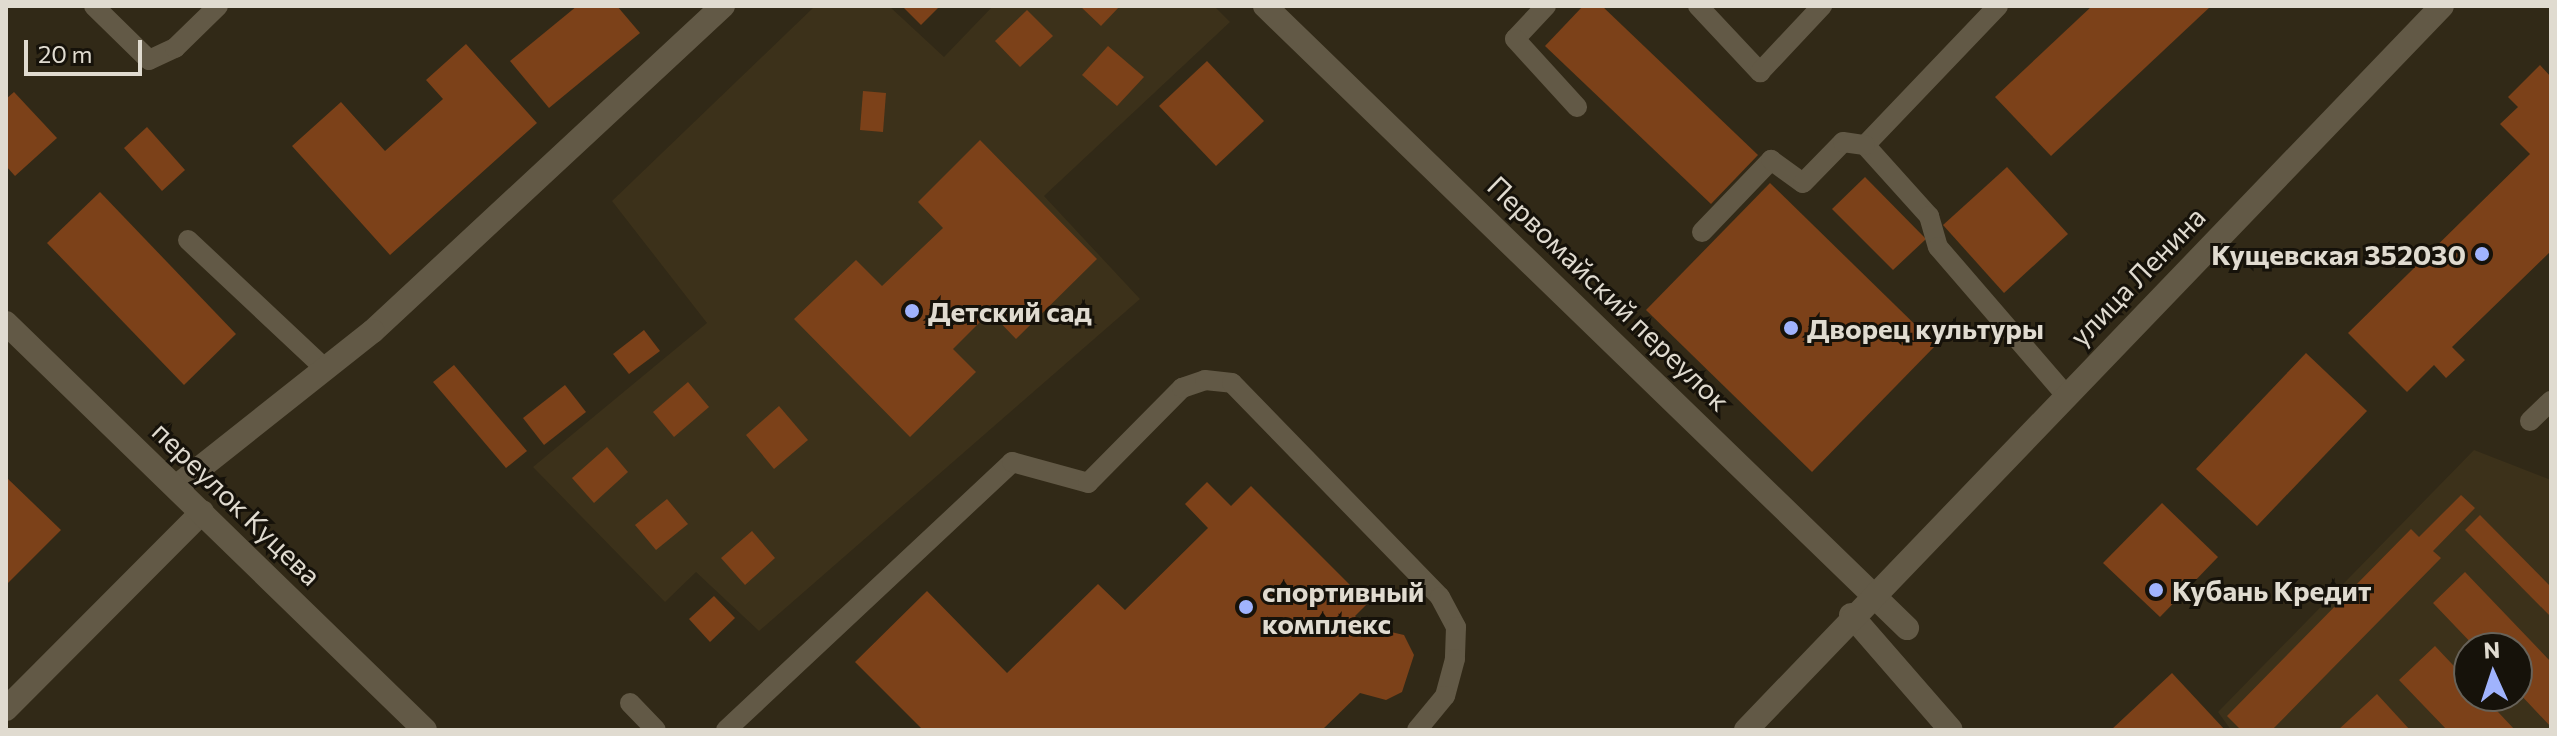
<!DOCTYPE html>
<html>
<head>
<meta charset="utf-8">
<style>
  body { margin:0 }
  #map { position:relative; width:2557px; height:736px; overflow:hidden; background:#312917; font-family:Commissioner,sans-serif }
  div>[style] { position:absolute }
  .built>* { inset:0; background:#3c311a }
  .building>* { inset:0; background:#7c4119 }
  .service>* { height:20px; margin:-10px; padding:0 10px; transform-origin:10px; border-radius:10px; background:#625946 }
  .pedestrian>* { height:24px; margin:-12px; padding:0 12px; transform-origin:12px; border-radius:12px; background:#625946 }
  .minor>* { height:24px; margin:-12px; padding:0 12px; transform-origin:12px; border-radius:12px; background:#625946 }
  .tertiary>* { height:24px; margin:-12px; padding:0 12px; transform-origin:12px; border-radius:12px; background:#625946 }
  .dots>* { width:22px; height:22px; translate:-50% -50%; box-sizing:border-box; border:4px solid #16120a; border-radius:50% }
  span { translate:-50% -50%; white-space:nowrap; text-align:center; line-height:1.15; -webkit-text-stroke:6px #16120a; paint-order:stroke }
  .poi-label { font-size:28px; color:#e0dbd0; font-weight:700 }
  .right { translate:-100% -50%; text-align:right }
  .left { translate:0 -50%; text-align:left }
  .street-label { font-size:28px; color:#e0dbd0 }
  .frame { position:absolute; inset:0; border:8px solid #e0dbd0; pointer-events:none }
  .north { position:absolute; left:2453px; top:632px; width:80px; height:80px; box-sizing:border-box; background:#16120a; border:2px solid #676259; border-radius:50%; rotate:357deg; font-size:22px; font-weight:700; line-height:32px; text-align:center; color:#e0dbd0 }
  .north::after { content:''; display:block; margin:auto; width:28px; height:36px; background:#a0b3fd; clip-path:polygon(50% 0,100% 100%,50% 72%,0 100%) }
  .scale { position:absolute; left:24px; top:40px; width:118px; height:36px; box-sizing:border-box; border:4px solid #e0dbd0; border-top:0; padding-left:10px; font-size:24px; line-height:28px; white-space:nowrap; color:#e0dbd0; -webkit-text-stroke:6px #16120a; paint-order:stroke }
</style>
</head>
<body>
<div id="map">
  <div class="built">
    <i style="clip-path:polygon(815px 6px,889px 6px,944px 57px,993px 6px,1214px 6px,1230px 22px,1044px 196px,1140px 299px,759px 631px,696px 572px,665px 602px,533px 467px,707px 323px,612px 201px)"></i>
    <i style="clip-path:polygon(evenodd,2474px 450px,2551px 480px,2551px 730px,2231px 730px,2218px 712px,2474px 450px,2469px 648px,2517px 648px,2517px 696px,2469px 696px,2469px 648px)"></i>
  </div>
  <div class="building">
    <i style="clip-path:polygon(577px 6px,617px 6px,640px 33px,549px 108px,510px 61px)"></i>
    <i style="clip-path:polygon(902px 6px,940px 6px,921px 25px)"></i>
    <i style="clip-path:polygon(1080px 6px,1120px 6px,1101px 26px)"></i>
    <i style="clip-path:polygon(1583px 6px,1602px 6px,1758px 155px,1711px 204px,1545px 46px)"></i>
    <i style="clip-path:polygon(2092px 6px,2211px 6px,2051px 156px,1995px 97px)"></i>
    <i style="clip-path:polygon(1027px 10px,1053px 36px,1020px 67px,995px 41px)"></i>
    <i style="clip-path:polygon(466px 44px,537px 123px,390px 255px,292px 146px,341px 102px,385px 151px,443px 99px,426px 80px)"></i>
    <i style="clip-path:polygon(1108px 46px,1144px 77px,1117px 106px,1082px 75px)"></i>
    <i style="clip-path:polygon(1207px 61px,1264px 121px,1216px 166px,1159px 106px)"></i>
    <i style="clip-path:polygon(2540px 65px,2551px 77px,2551px 251px,2452px 347px,2465px 360px,2446px 378px,2434px 365px,2407px 392px,2348px 333px,2530px 154px,2500px 124px,2518px 107px,2508px 97px)"></i>
    <i style="clip-path:polygon(863px 91px,886px 93px,883px 132px,860px 130px)"></i>
    <i style="clip-path:polygon(14px 92px,57px 138px,15px 176px,6px 166px,6px 99px)"></i>
    <i style="clip-path:polygon(147px 127px,185px 170px,162px 191px,124px 148px)"></i>
    <i style="clip-path:polygon(980px 140px,1097px 259px,1016px 339px,990px 312px,953px 349px,976px 372px,910px 437px,794px 319px,856px 260px,882px 286px,943px 228px,918px 202px)"></i>
    <i style="clip-path:polygon(2007px 167px,2068px 234px,2004px 293px,1943px 225px)"></i>
    <i style="clip-path:polygon(1865px 177px,1926px 239px,1893px 270px,1832px 209px)"></i>
    <i style="clip-path:polygon(1770px 183px,1936px 345px,1812px 472px,1646px 310px)"></i>
    <i style="clip-path:polygon(100px 192px,236px 334px,184px 385px,47px 243px)"></i>
    <i style="clip-path:polygon(644px 330px,660px 351px,629px 374px,613px 354px)"></i>
    <i style="clip-path:polygon(2306px 353px,2367px 411px,2257px 526px,2196px 469px)"></i>
    <i style="clip-path:polygon(454px 365px,527px 451px,506px 468px,433px 382px)"></i>
    <i style="clip-path:polygon(688px 382px,709px 407px,674px 437px,653px 412px)"></i>
    <i style="clip-path:polygon(565px 385px,586px 412px,544px 445px,523px 418px)"></i>
    <i style="clip-path:polygon(779px 406px,808px 440px,774px 469px,746px 435px)"></i>
    <i style="clip-path:polygon(607px 447px,628px 472px,594px 503px,572px 478px)"></i>
    <i style="clip-path:polygon(6px 477px,61px 530px,8px 583px,6px 581px)"></i>
    <i style="clip-path:polygon(1207px 482px,1231px 506px,1251px 486px,1368px 603px,1355px 616px,1365px 626px,1404px 635px,1414px 655px,1402px 692px,1386px 700px,1360px 693px,1322px 730px,923px 730px,855px 662px,927px 591px,1007px 673px,1098px 584px,1125px 610px,1208px 528px,1185px 504px)"></i>
    <i style="clip-path:polygon(2461px 495px,2475px 508px,2433px 551px,2441px 558px,2272px 730px,2241px 730px,2227px 716px,2411px 529px,2419px 537px)"></i>
    <i style="clip-path:polygon(667px 499px,688px 524px,656px 550px,635px 525px)"></i>
    <i style="clip-path:polygon(2162px 503px,2218px 557px,2160px 617px,2103px 563px)"></i>
    <i style="clip-path:polygon(2480px 515px,2551px 587px,2551px 617px,2465px 530px)"></i>
    <i style="clip-path:polygon(752px 531px,775px 558px,745px 585px,721px 558px)"></i>
    <i style="clip-path:polygon(2465px 572px,2551px 662px,2551px 727px,2517px 691px,2517px 648px,2476px 648px,2433px 603px)"></i>
    <i style="clip-path:polygon(714px 596px,735px 618px,710px 642px,689px 619px)"></i>
    <i style="clip-path:polygon(2435px 646px,2469px 682px,2469px 696px,2483px 696px,2515px 730px,2447px 730px,2399px 680px)"></i>
    <i style="clip-path:polygon(2172px 673px,2225px 730px,2111px 730px)"></i>
    <i style="clip-path:polygon(2377px 694px,2410px 730px,2338px 730px)"></i>
  </div>
  <div class="service">
    <i style="left:94px;top:6px;width:77px;rotate:44.5deg"></i>
    <i style="left:149px;top:60px;width:29px;rotate:-25deg"></i>
    <i style="left:175px;top:48px;width:60px;rotate:-44.3deg"></i>
    <i style="left:1546px;top:6px;width:45px;rotate:133.2deg"></i>
    <i style="left:1515px;top:39px;width:92px;rotate:47.6deg"></i>
    <i style="left:1698px;top:6px;width:91px;rotate:46.8deg"></i>
    <i style="left:1760px;top:72px;width:91px;rotate:-46.8deg"></i>
    <i style="left:1998px;top:6px;width:192px;rotate:133.7deg"></i>
    <i style="left:1865px;top:145px;width:96px;rotate:48deg"></i>
    <i style="left:1929px;top:216px;width:32px;rotate:74deg"></i>
    <i style="left:1938px;top:247px;width:193px;rotate:49.2deg"></i>
    <i style="left:1702px;top:232px;width:100px;rotate:-46.2deg"></i>
    <i style="left:1771px;top:160px;width:39px;rotate:36deg"></i>
    <i style="left:1803px;top:183px;width:57px;rotate:-45.7deg"></i>
    <i style="left:1843px;top:142px;width:22px;rotate:8deg"></i>
    <i style="left:188px;top:240px;width:183px;rotate:43.2deg"></i>
    <i style="left:2530px;top:421px;width:29px;rotate:-44deg"></i>
    <i style="left:630px;top:703px;width:37px;rotate:46deg"></i>
    <i style="left:726px;top:730px;width:392px;rotate:-43.1deg"></i>
    <i style="left:1012px;top:462px;width:79px;rotate:15.4deg"></i>
    <i style="left:1088px;top:483px;width:134px;rotate:-45.3deg"></i>
    <i style="left:1182px;top:388px;width:24px;rotate:-19deg"></i>
    <i style="left:1205px;top:380px;width:27px;rotate:6deg"></i>
    <i style="left:1232px;top:383px;width:298px;rotate:45.8deg"></i>
    <i style="left:1440px;top:597px;width:34px;rotate:62deg"></i>
    <i style="left:1456px;top:627px;width:32px;rotate:92deg"></i>
    <i style="left:1455px;top:659px;width:38px;rotate:105deg"></i>
    <i style="left:1445px;top:696px;width:44px;rotate:129.5deg"></i>
  </div>
  <div class="pedestrian">
    <i style="left:1265px;top:6px;width:894px;rotate:44.09deg"></i>
    <i style="left:373px;top:331px;width:478px;rotate:-42.9deg"></i>
  </div>
  <div class="minor">
    <i style="left:176px;top:487px;width:251px;rotate:-38.4deg"></i>
    <i style="left:6px;top:709px;width:278px;rotate:-45.1deg"></i>
  </div>
  <div class="tertiary">
    <i style="left:6px;top:323px;width:584px;rotate:44.17deg"></i>
    <i style="left:1851px;top:615px;width:152px;rotate:49deg"></i>
    <i style="left:1746px;top:730px;width:1004px;rotate:-46.13deg"></i>
  </div>
  <div class="dots">
    <i style="left:2482px;top:254px;background:#a0b3fd"></i>
    <i style="left:912px;top:311px;background:#a0b3fd"></i>
    <i style="left:1791px;top:328px;background:#a0b3fd"></i>
    <i style="left:2156px;top:590px;background:#a0b3fd"></i>
    <i style="left:1246px;top:607px;background:#a0b3fd"></i>
  </div>
  <div class="poi-label">
    <span class="right" style="left:2466px;top:254px">Кущевская 352030</span>
    <span class="left" style="left:928px;top:311px">Детский сад</span>
    <span class="left" style="left:1807px;top:328px">Дворец культуры</span>
    <span class="left" style="left:2172px;top:590px">Кубань Кредит</span>
    <span class="left" style="left:1262px;top:607px">спортивный<br>комплекс</span>
  </div>
  <div class="street-label">
    <span style="left:2137px;top:276px;rotate:-46deg">улица Ленина</span>
    <span style="left:1609px;top:293px;rotate:44deg">Первомайский переулок</span>
    <span style="left:237px;top:503px;rotate:44deg">переулок Куцева</span>
  </div>
  <div class="frame"></div>
  <div class="north">N</div>
  <div class="scale">20 m</div>
</div>
</body>
</html>
